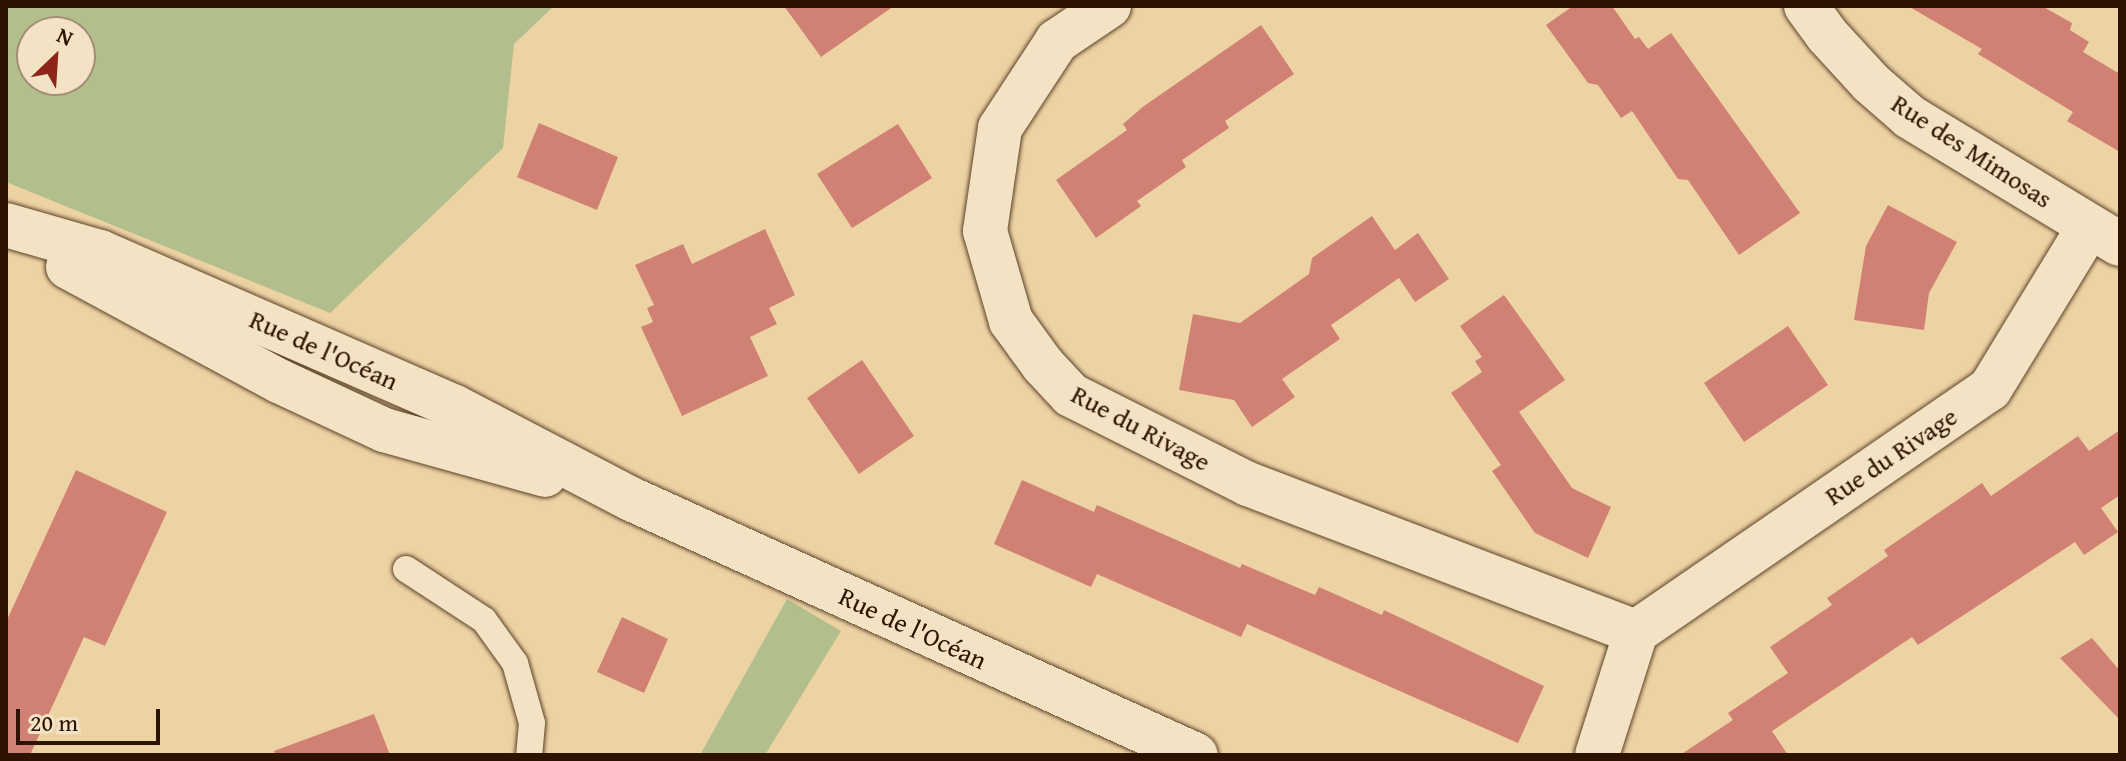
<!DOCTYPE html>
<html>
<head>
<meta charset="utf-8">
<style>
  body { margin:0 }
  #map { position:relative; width:2126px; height:761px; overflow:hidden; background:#edd3a4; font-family:"Gentium Book Plus",serif }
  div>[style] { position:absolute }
  .green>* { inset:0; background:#b2be8b }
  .building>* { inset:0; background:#d08173 }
  .roads { filter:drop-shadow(0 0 2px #5d432a) drop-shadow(0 0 2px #5d432a) }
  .service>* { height:26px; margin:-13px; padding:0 13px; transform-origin:13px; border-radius:13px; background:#f3e2c4 }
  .minor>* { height:44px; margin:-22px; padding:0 22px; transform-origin:22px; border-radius:22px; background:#f3e2c4 }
  .secondary>* { height:44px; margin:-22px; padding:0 22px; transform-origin:22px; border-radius:22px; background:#f3e2c4 }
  span { translate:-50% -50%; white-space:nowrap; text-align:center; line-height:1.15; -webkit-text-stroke:8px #f3e2c4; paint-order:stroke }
  .street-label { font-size:26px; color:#2d1302 }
  .frame { position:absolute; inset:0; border:8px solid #2d1302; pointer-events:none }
  .north { position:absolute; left:16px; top:16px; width:80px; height:80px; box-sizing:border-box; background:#f3e2c4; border:2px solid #a48f76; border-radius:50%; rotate:25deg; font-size:22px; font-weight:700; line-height:32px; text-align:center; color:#2d1302 }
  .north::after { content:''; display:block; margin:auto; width:28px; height:36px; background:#8f2418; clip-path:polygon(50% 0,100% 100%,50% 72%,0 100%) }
  .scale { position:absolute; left:16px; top:709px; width:144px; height:36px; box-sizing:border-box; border:4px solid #2d1302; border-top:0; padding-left:10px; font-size:24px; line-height:28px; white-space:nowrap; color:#2d1302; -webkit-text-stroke:6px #f3e2c4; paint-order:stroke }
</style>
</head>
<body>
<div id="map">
  <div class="green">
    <i style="clip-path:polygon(evenodd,6px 6px,554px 6px,514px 44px,503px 148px,330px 313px,6px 182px,6px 6px,32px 32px,80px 32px,80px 80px,32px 80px,32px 32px)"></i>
    <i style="clip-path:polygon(787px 599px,841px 631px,765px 755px,700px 755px)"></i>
  </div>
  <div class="building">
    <i style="clip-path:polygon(784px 6px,894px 6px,821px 57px)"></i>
    <i style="clip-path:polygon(1573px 6px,1612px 6px,1635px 39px,1639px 37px,1648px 49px,1671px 33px,1800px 213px,1739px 255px,1688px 180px,1678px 179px,1632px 111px,1621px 118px,1598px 85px,1588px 83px,1546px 25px)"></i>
    <i style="clip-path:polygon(1908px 6px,2042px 6px,2072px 23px,2070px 30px,2089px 42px,2083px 52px,2120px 74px,2120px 152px,2067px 121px,2073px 112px,1978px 54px,1982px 49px)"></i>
    <i style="clip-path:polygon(1261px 25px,1294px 74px,1225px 121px,1229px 128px,1182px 160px,1186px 167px,1137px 201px,1141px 206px,1096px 238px,1056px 180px,1127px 130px,1123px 124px,1144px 106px)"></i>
    <i style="clip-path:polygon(539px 123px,618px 157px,597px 210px,517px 177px)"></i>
    <i style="clip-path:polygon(898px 124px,932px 178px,852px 228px,817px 174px)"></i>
    <i style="clip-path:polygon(1888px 205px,1957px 242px,1929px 293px,1924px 330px,1854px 320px,1866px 246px)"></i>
    <i style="clip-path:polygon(1372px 216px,1395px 250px,1418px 233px,1449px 279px,1415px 302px,1399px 278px,1331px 325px,1340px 339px,1282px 379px,1295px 397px,1252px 427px,1234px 400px,1179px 390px,1193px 314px,1240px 323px,1309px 274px,1312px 258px)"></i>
    <i style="clip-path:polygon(765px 229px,795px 295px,769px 308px,777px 324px,750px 337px,768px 376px,682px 416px,641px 327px,653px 322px,647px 308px,654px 305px,635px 265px,683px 244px,692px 264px)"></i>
    <i style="clip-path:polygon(1504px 295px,1565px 380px,1519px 412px,1572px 488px,1611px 507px,1588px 558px,1535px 533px,1492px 471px,1501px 465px,1451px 393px,1482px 372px,1475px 361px,1482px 357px,1460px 326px)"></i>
    <i style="clip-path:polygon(1788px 326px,1828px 385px,1744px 442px,1704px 383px)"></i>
    <i style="clip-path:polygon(862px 360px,914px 436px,859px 474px,807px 398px)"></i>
    <i style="clip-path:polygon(2120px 430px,2120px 495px,2101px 508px,2118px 532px,2084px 555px,2075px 542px,1918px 645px,1912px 637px,1772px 731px,1788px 755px,1680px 755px,1733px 720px,1728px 713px,1788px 673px,1770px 647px,1832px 605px,1827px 598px,1888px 556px,1884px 550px,1982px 483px,1991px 496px,2078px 436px,2089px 451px)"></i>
    <i style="clip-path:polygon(76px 470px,167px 512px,105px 646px,84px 637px,30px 755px,6px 755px,6px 622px)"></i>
    <i style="clip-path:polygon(1022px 480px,1094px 512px,1097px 505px,1240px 568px,1242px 564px,1315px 595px,1319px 587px,1382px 615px,1384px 610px,1544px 686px,1518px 743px,1247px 624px,1241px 637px,1097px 574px,1091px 587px,994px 544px)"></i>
    <i style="clip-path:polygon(622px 617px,668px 639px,644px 693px,597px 672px)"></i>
    <i style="clip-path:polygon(2092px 638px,2120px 671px,2120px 720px,2060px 658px)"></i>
    <i style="clip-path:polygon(374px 714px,390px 755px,275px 755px,274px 751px)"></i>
  </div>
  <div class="roads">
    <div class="service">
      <i style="left:406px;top:569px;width:93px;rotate:33.2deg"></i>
      <i style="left:484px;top:620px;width:53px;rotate:54.2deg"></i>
      <i style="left:515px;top:663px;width:62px;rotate:74.2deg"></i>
      <i style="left:532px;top:723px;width:32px;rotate:95deg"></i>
    </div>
    <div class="minor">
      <i style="left:1109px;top:6px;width:63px;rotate:146.1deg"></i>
      <i style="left:1057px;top:41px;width:104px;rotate:123.2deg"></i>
      <i style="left:1000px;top:128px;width:104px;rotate:98.3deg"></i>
      <i style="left:985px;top:231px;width:94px;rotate:73.9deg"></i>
      <i style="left:1011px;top:321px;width:54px;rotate:54deg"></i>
      <i style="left:1043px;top:365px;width:41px;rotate:47deg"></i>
      <i style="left:1071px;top:395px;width:198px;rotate:26.7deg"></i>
      <i style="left:1248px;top:484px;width:415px;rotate:20.9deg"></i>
      <i style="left:1636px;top:632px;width:429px;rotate:-34.5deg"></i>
      <i style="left:1990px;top:389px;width:190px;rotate:-58.6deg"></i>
      <i style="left:1806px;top:6px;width:36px;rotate:54deg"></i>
      <i style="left:1827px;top:35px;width:65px;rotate:47.5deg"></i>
      <i style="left:1871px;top:83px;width:52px;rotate:41.1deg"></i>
      <i style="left:1910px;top:117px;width:245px;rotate:31.2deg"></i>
      <i style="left:1597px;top:755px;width:129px;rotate:-72.4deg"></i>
    </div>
    <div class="secondary">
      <i style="left:6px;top:225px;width:98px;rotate:16deg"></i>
      <i style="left:100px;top:252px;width:387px;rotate:23.6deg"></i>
      <i style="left:455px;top:407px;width:199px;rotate:27.6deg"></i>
      <i style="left:631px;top:499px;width:620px;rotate:24.38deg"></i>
      <i style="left:68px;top:267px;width:240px;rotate:28.4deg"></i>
      <i style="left:279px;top:381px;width:116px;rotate:25deg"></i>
      <i style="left:384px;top:430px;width:167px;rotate:15.6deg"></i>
    </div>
  </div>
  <div class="street-label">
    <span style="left:1972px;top:151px;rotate:33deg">Rue des Mimosas</span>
    <span style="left:324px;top:350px;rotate:24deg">Rue de l'Océan</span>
    <span style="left:1141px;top:428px;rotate:28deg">Rue du Rivage</span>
    <span style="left:1891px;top:456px;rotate:-34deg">Rue du Rivage</span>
    <span style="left:913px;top:628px;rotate:25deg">Rue de l'Océan</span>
  </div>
  <div class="frame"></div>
  <div class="north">N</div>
  <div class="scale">20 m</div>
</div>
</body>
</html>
